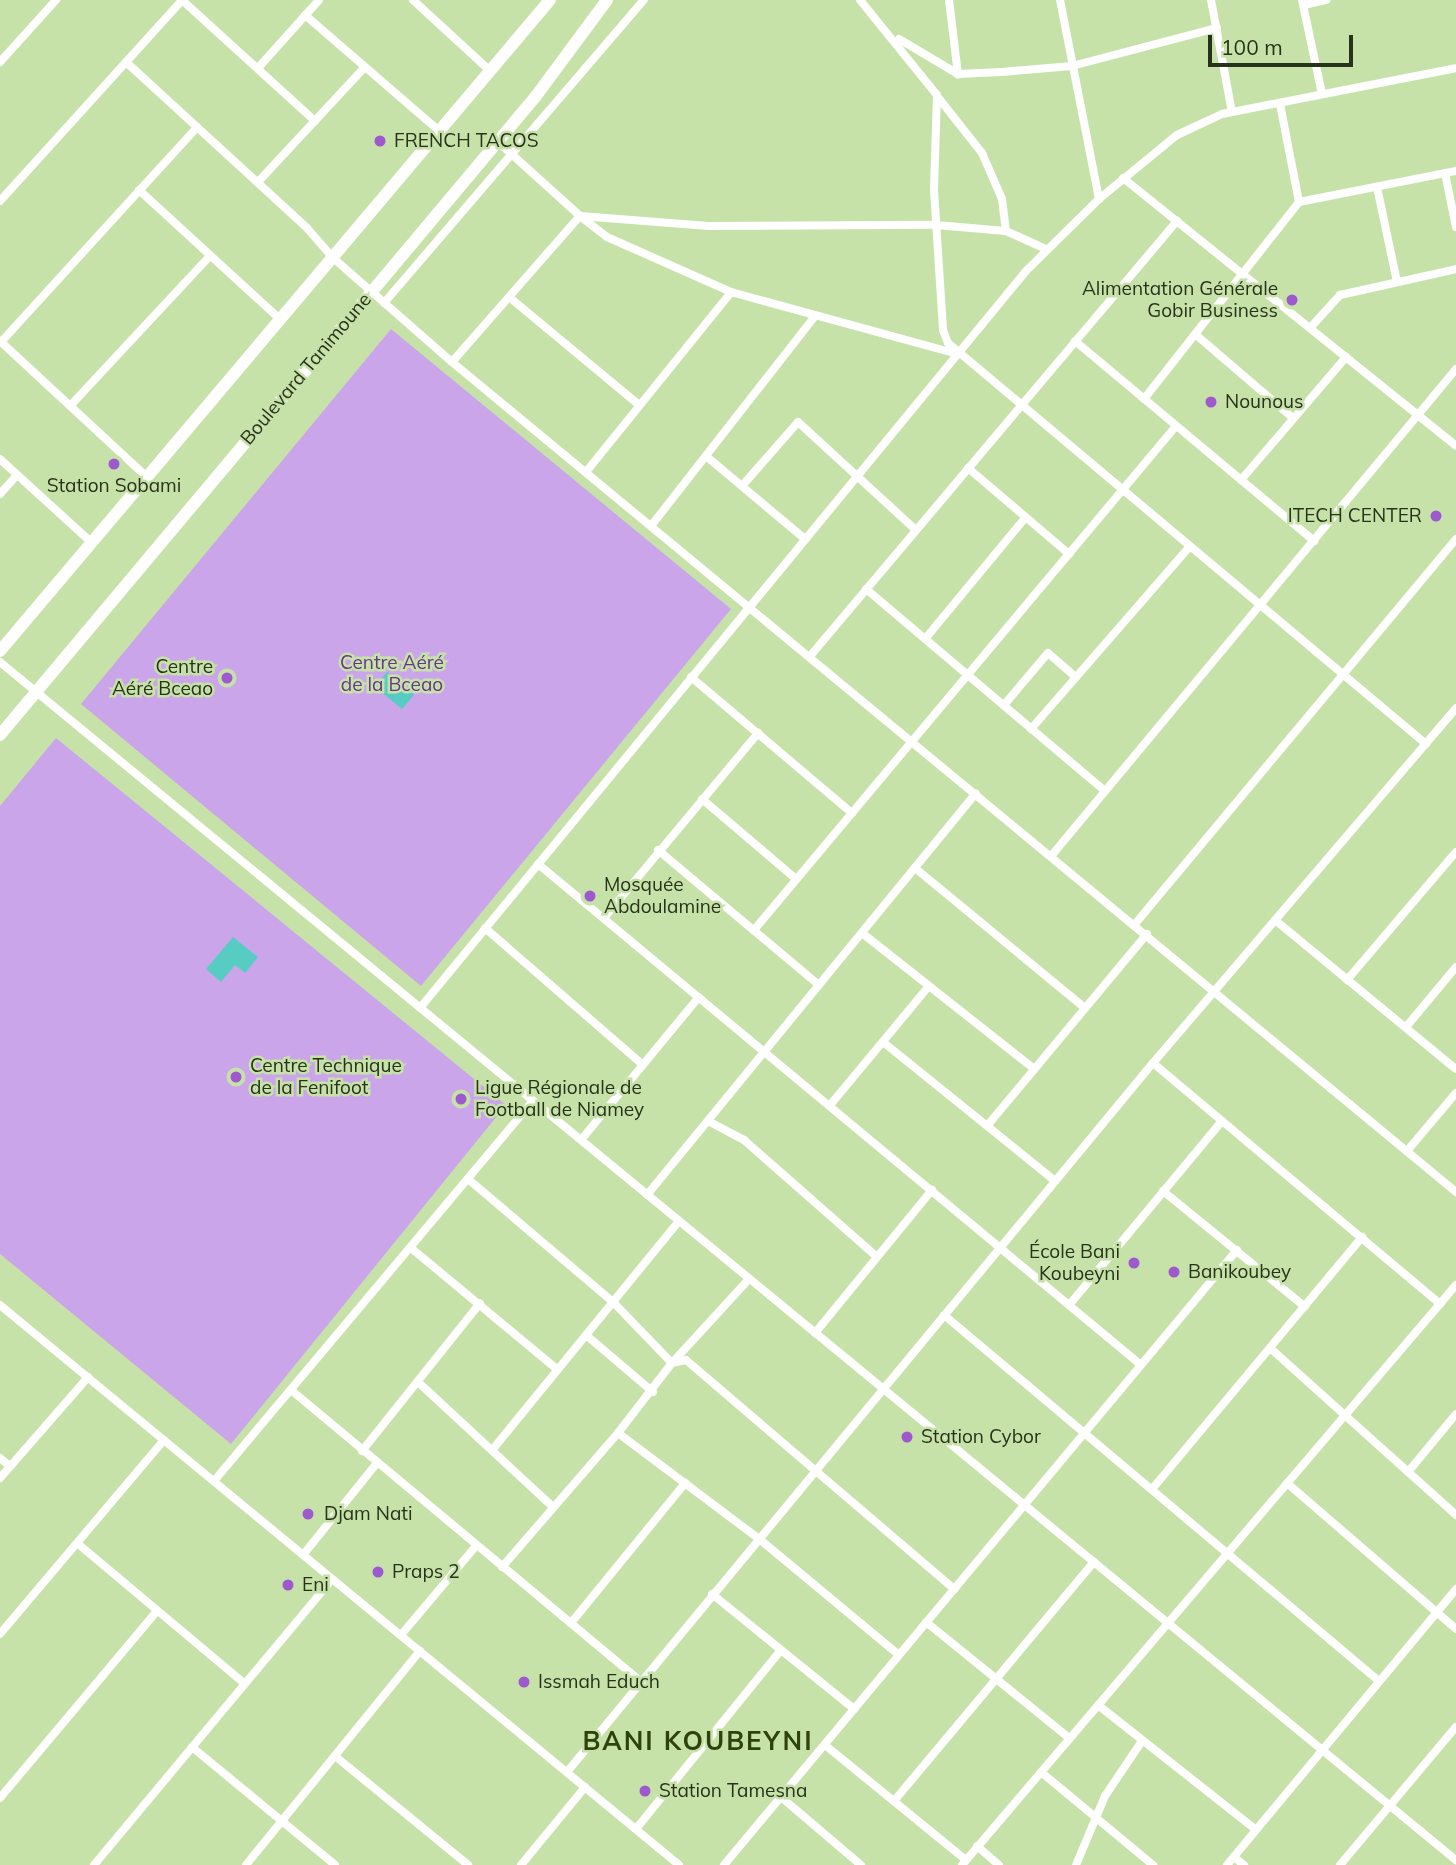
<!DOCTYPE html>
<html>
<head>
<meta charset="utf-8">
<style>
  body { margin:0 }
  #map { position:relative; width:1456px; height:1865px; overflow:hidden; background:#c7e2a9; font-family:Mulish,sans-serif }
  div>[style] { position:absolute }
  .green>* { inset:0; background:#cba5ea }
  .water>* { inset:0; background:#56ccc3 }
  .minor>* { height:8px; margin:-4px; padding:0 4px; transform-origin:4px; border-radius:4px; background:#fff }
  .primary>* { height:12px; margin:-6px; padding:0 6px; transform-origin:6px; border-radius:6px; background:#fff }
  .dots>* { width:19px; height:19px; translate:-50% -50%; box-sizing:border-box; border:4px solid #c7e2a9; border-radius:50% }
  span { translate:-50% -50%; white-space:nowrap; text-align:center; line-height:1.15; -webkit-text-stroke:5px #c7e2a9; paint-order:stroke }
  .poi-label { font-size:19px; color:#27321b }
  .left { translate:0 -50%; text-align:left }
  .right { translate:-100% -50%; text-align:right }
  .street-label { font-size:19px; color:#27321b }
  .park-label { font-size:19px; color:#673689 }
  .district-label { font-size:26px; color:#2d420c; font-weight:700; letter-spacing:2px }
  .scale { position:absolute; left:1208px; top:35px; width:145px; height:32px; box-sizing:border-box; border:4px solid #27321b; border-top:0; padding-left:9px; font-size:21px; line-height:24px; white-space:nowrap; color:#27321b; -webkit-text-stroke:5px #c7e2a9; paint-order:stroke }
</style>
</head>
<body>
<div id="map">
  <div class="green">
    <i style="clip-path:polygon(391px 329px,731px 609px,421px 986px,81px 704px)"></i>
    <i style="clip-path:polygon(56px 738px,506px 1105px,231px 1444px,0 1254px,0 806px)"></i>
  </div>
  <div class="water">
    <i style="clip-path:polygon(387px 672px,414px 695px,402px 709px,375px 687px)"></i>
    <i style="clip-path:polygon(233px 937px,258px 957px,245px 973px,235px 965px,221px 982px,206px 969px)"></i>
  </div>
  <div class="minor">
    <i style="left:182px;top:0;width:180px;rotate:42.3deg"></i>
    <i style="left:413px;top:0;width:102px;rotate:42.6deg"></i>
    <i style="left:860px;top:0;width:122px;rotate:51deg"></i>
    <i style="left:937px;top:95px;width:95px;rotate:91.8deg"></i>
    <i style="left:934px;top:190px;width:140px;rotate:86.3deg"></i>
    <i style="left:943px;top:330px;width:14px;rotate:69deg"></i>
    <i style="left:948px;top:343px;width:624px;rotate:39.99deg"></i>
    <i style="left:949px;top:0;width:75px;rotate:83.1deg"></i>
    <i style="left:1060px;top:0;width:203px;rotate:78.9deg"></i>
    <i style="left:1211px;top:0;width:114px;rotate:79.4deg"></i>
    <i style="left:1302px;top:0;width:96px;rotate:78deg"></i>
    <i style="left:1304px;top:5px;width:23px;rotate:-13deg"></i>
    <i style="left:305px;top:15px;width:174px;rotate:40.8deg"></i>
    <i style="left:899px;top:39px;width:69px;rotate:30.7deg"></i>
    <i style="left:958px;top:74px;width:44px;rotate:-2.6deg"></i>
    <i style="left:1002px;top:72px;width:70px;rotate:-4.9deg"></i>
    <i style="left:1072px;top:66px;width:150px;rotate:-14.7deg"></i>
    <i style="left:0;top:62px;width:84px;rotate:-47.9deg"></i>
    <i style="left:126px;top:62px;width:246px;rotate:42.5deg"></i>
    <i style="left:307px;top:228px;width:38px;rotate:49deg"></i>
    <i style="left:332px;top:257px;width:159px;rotate:41.2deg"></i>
    <i style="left:452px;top:362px;width:1303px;rotate:39.58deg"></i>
    <i style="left:258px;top:68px;width:91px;rotate:-48.1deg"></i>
    <i style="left:937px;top:96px;width:73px;rotate:51.7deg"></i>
    <i style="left:982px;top:153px;width:50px;rotate:66.5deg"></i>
    <i style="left:1002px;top:199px;width:32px;rotate:83deg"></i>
    <i style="left:1280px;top:104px;width:100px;rotate:79deg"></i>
    <i style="left:497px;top:141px;width:112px;rotate:42.1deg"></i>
    <i style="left:580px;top:216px;width:129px;rotate:4.4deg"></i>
    <i style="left:709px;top:226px;width:227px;rotate:-0.3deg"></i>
    <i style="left:936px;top:225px;width:70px;rotate:4.9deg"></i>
    <i style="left:1006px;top:231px;width:44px;rotate:24.2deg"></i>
    <i style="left:1445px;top:173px;width:55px;rotate:78.5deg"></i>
    <i style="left:1123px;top:178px;width:427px;rotate:38.8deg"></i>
    <i style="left:258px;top:182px;width:156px;rotate:-47.1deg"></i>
    <i style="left:1377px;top:187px;width:97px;rotate:78.1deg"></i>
    <i style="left:139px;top:190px;width:191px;rotate:42.5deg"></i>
    <i style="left:0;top:201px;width:271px;rotate:-47.8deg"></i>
    <i style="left:509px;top:297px;width:169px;rotate:39.7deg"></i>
    <i style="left:384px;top:303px;width:399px;rotate:-49.4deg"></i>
    <i style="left:1310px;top:328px;width:45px;rotate:-47.7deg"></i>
    <i style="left:1340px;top:295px;width:119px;rotate:-12.6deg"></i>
    <i style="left:1195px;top:334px;width:129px;rotate:40.6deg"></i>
    <i style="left:0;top:341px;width:202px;rotate:42.8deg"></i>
    <i style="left:1075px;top:341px;width:312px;rotate:39.9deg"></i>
    <i style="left:1px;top:342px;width:291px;rotate:-47.6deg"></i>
    <i style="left:452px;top:362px;width:194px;rotate:-48.8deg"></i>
    <i style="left:580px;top:216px;width:34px;rotate:38deg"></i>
    <i style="left:607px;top:237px;width:136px;rotate:23.9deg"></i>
    <i style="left:731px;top:292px;width:234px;rotate:15.3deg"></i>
    <i style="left:1144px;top:399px;width:251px;rotate:-51.8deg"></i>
    <i style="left:1299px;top:202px;width:160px;rotate:-11.2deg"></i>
    <i style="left:70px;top:406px;width:205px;rotate:-47deg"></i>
    <i style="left:706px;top:456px;width:129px;rotate:40deg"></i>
    <i style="left:0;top:459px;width:125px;rotate:42.4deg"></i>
    <i style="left:968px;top:468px;width:133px;rotate:40.4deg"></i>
    <i style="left:586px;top:472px;width:231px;rotate:-51.1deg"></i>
    <i style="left:1241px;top:480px;width:162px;rotate:-49.5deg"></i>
    <i style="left:742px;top:486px;width:85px;rotate:-48.8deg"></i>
    <i style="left:798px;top:422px;width:160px;rotate:42.5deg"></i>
    <i style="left:0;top:494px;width:25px;rotate:-48deg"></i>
    <i style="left:651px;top:526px;width:266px;rotate:-52deg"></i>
    <i style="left:866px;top:589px;width:313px;rotate:40.2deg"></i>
    <i style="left:925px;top:639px;width:158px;rotate:-50.4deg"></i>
    <i style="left:811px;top:655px;width:568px;rotate:-49.86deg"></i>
    <i style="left:0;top:662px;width:1886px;rotate:39.45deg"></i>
    <i style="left:691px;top:677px;width:211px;rotate:40.2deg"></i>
    <i style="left:1004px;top:705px;width:68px;rotate:-49.8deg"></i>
    <i style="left:1048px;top:653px;width:37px;rotate:41deg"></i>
    <i style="left:1031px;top:729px;width:241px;rotate:-49deg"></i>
    <i style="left:702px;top:799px;width:123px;rotate:40.4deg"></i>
    <i style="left:658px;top:850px;width:210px;rotate:40deg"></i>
    <i style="left:1052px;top:855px;width:632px;rotate:-50.26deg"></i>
    <i style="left:538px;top:864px;width:784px;rotate:39.72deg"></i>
    <i style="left:915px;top:868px;width:220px;rotate:39.5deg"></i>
    <i style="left:604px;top:918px;width:241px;rotate:-50.2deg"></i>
    <i style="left:1275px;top:920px;width:234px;rotate:39.5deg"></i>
    <i style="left:1135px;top:924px;width:501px;rotate:-50.18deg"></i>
    <i style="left:485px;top:928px;width:208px;rotate:40.9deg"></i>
    <i style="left:754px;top:930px;width:657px;rotate:-50.06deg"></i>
    <i style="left:862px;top:933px;width:219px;rotate:38.3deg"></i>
    <i style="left:1347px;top:980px;width:168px;rotate:-49.6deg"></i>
    <i style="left:420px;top:1008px;width:954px;rotate:-50.57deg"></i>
    <i style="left:1026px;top:271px;width:103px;rotate:-44.6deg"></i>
    <i style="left:1099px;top:199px;width:101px;rotate:-39.4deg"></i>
    <i style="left:1177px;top:135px;width:50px;rotate:-25deg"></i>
    <i style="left:1222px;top:114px;width:238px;rotate:-11.1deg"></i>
    <i style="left:1406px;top:1027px;width:78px;rotate:-50.2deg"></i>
    <i style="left:883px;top:1042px;width:221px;rotate:38.9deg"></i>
    <i style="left:1153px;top:1063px;width:375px;rotate:40deg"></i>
    <i style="left:831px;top:1104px;width:153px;rotate:-50.3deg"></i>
    <i style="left:708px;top:1121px;width:41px;rotate:27.8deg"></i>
    <i style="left:744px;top:1140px;width:176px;rotate:41.3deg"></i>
    <i style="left:987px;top:1126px;width:250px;rotate:-50.2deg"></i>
    <i style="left:581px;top:1140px;width:185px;rotate:-50.5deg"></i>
    <i style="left:1407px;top:1151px;width:76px;rotate:-49.8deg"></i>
    <i style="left:468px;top:1179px;width:192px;rotate:40.3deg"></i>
    <i style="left:614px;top:1303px;width:83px;rotate:46deg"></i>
    <i style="left:672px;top:1363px;width:14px;rotate:-12deg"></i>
    <i style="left:686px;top:1360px;width:353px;rotate:40.5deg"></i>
    <i style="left:1163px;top:1191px;width:183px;rotate:39.2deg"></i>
    <i style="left:647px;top:1195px;width:519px;rotate:-50.7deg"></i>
    <i style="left:411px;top:1248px;width:190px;rotate:39.7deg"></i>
    <i style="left:1070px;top:1304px;width:238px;rotate:-50.3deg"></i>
    <i style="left:0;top:1305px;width:880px;rotate:39.51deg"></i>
    <i style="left:944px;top:1315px;width:568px;rotate:40.08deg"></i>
    <i style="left:815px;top:1333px;width:185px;rotate:-50.7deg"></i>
    <i style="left:586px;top:1335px;width:88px;rotate:40.4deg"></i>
    <i style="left:1270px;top:1348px;width:250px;rotate:41.9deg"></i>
    <i style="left:418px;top:1382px;width:184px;rotate:42.8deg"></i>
    <i style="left:291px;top:1390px;width:454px;rotate:39.8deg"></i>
    <i style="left:618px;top:1433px;width:175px;rotate:36.9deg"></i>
    <i style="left:758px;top:1538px;width:183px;rotate:39.7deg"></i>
    <i style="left:493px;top:1449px;width:294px;rotate:-50.8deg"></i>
    <i style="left:362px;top:1451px;width:189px;rotate:-51.4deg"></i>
    <i style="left:0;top:1458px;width:13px;rotate:39deg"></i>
    <i style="left:1408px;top:1472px;width:75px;rotate:-50.4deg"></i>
    <i style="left:0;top:1478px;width:134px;rotate:-48.9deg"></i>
    <i style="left:214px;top:1481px;width:496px;rotate:-50deg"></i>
    <i style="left:1287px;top:1483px;width:223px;rotate:40.8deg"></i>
    <i style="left:1153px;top:1488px;width:327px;rotate:-50.2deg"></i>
    <i style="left:77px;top:1543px;width:219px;rotate:40deg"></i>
    <i style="left:303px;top:1555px;width:118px;rotate:-51.2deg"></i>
    <i style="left:502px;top:1567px;width:177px;rotate:-49.1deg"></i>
    <i style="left:618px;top:1433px;width:88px;rotate:-52.4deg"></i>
    <i style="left:672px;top:1363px;width:114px;rotate:-47.5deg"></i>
    <i style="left:712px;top:1594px;width:183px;rotate:39deg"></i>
    <i style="left:926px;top:1622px;width:184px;rotate:39deg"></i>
    <i style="left:571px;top:1623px;width:181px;rotate:-50.8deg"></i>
    <i style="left:0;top:1634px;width:254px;rotate:-49.8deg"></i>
    <i style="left:401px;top:1635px;width:116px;rotate:-49.9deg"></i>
    <i style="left:1098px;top:1705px;width:201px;rotate:38.3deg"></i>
    <i style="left:825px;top:1745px;width:182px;rotate:39.2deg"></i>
    <i style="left:192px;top:1747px;width:185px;rotate:39.5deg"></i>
    <i style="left:335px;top:1756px;width:172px;rotate:39.3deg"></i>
    <i style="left:567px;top:1772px;width:920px;rotate:-50.43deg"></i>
    <i style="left:1153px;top:1063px;width:467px;rotate:-49.5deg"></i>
    <i style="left:1041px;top:1772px;width:146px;rotate:39.7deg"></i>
    <i style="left:781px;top:1797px;width:105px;rotate:40.4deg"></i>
    <i style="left:0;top:1798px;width:244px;rotate:-50deg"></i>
    <i style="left:894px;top:1801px;width:312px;rotate:-50.1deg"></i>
    <i style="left:636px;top:1829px;width:230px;rotate:-51deg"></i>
    <i style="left:977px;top:1846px;width:29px;rotate:41deg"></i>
    <i style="left:1234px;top:1857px;width:13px;rotate:39deg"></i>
    <i style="left:94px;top:1865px;width:372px;rotate:-50.2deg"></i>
    <i style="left:246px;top:1865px;width:276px;rotate:-50.9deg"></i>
    <i style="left:521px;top:1865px;width:101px;rotate:-50.6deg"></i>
    <i style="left:724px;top:1865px;width:801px;rotate:-50.17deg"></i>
    <i style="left:962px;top:1865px;width:762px;rotate:-49.58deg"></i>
    <i style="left:1076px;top:1865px;width:75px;rotate:-67.2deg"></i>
    <i style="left:1105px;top:1796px;width:66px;rotate:-56.1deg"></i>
    <i style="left:1227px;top:1865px;width:359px;rotate:-50.3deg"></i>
    <i style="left:1340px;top:1865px;width:180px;rotate:-50deg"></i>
  </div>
  <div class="primary">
    <i style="left:0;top:651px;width:852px;rotate:-49.81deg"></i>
    <i style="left:0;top:735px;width:834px;rotate:-50.01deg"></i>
    <i style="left:536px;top:96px;width:119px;rotate:-53.5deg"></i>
  </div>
  <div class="dots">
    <i style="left:380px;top:141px;background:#9e59ce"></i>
    <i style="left:1292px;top:300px;background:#9e59ce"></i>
    <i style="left:1211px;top:402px;background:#9e59ce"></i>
    <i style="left:114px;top:464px;background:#9e59ce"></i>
    <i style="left:1436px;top:516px;background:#9e59ce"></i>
    <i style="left:227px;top:678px;background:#9e59ce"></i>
    <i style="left:590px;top:896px;background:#9e59ce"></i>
    <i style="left:236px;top:1077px;background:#9e59ce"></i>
    <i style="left:461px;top:1099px;background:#9e59ce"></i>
    <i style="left:1134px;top:1263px;background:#9e59ce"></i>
    <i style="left:1174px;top:1272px;background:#9e59ce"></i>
    <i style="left:907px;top:1437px;background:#9e59ce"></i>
    <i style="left:308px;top:1514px;background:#9e59ce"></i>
    <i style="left:378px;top:1572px;background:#9e59ce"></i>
    <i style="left:288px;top:1585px;background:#9e59ce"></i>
    <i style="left:524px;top:1682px;background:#9e59ce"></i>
    <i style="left:645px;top:1791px;background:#9e59ce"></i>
  </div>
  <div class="poi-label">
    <span class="left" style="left:394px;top:141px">FRENCH TACOS</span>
    <span class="right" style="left:1278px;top:300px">Alimentation Générale<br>Gobir Business</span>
    <span class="left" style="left:1225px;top:402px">Nounous</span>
    <span style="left:114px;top:486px">Station Sobami</span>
    <span class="right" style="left:1422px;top:516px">ITECH CENTER</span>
    <span class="right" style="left:213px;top:678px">Centre<br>Aéré Bceao</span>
    <span class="left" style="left:604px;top:896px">Mosquée<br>Abdoulamine</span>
    <span class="left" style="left:250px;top:1077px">Centre Technique<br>de la Fenifoot</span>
    <span class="left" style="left:475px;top:1099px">Ligue Régionale de<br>Football de Niamey</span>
    <span class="right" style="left:1120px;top:1263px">École Bani<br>Koubeyni</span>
    <span class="left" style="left:1188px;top:1272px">Banikoubey</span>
    <span class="left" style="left:921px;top:1437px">Station Cybor</span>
    <span class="left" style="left:324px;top:1514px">Djam Nati</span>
    <span class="left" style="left:392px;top:1572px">Praps 2</span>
    <span class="left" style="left:302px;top:1585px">Eni</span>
    <span class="left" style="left:538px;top:1682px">Issmah Educh</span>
    <span class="left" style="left:659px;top:1791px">Station Tamesna</span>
  </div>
  <div class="street-label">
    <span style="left:306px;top:369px;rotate:-50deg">Boulevard Tanimoune</span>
  </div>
  <div class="park-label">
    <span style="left:392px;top:674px">Centre Aéré<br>de la Bceao</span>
  </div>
  <div class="district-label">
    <span style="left:698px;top:1741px">BANI KOUBEYNI</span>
  </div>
  <div class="scale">100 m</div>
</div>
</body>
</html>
